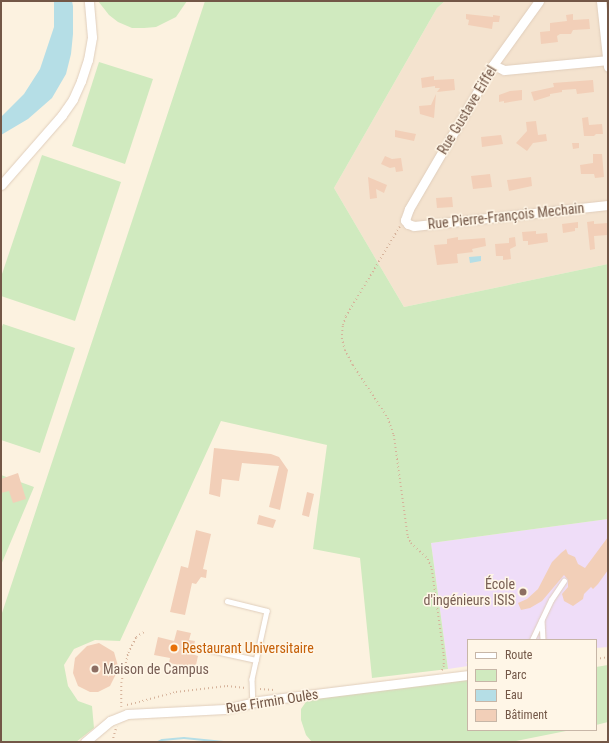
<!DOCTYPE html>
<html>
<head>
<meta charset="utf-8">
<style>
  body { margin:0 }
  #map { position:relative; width:609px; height:743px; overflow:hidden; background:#fcf2e0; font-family:"Roboto Condensed",sans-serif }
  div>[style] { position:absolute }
  .residential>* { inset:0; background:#f4e3cf }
  .education>* { inset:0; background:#efddf8 }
  .green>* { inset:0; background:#d0eabf }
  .water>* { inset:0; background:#b5dee6 }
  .stream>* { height:2px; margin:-1px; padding:0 1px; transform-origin:1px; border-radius:1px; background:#b5dee6 }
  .building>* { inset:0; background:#f2cfb8 }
  .path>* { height:1.5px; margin-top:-0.75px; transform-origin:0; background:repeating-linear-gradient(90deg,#d6b39b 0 1px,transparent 0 4px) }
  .roads { filter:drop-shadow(0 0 1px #e0cebc) drop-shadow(0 0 1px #e0cebc) }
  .service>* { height:4.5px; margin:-2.25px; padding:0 2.25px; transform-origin:2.25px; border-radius:2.25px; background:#fff }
  .minor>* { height:9px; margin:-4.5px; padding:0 4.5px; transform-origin:4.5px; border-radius:4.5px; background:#fff }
  .dots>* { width:11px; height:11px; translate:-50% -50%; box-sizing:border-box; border:2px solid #fff6e7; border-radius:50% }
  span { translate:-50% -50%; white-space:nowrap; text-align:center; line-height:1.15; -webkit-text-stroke:3px #fff6e7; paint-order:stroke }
  .street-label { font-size:14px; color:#735747 }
  .education-label { font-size:14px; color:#785e54 }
  .right { translate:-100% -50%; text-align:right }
  .left { translate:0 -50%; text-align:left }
  .food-label { font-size:14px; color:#c56008 }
  .frame { position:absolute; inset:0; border:2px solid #735747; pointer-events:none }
  .legend { position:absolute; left:467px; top:639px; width:130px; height:92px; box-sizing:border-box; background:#fff6e7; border:1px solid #c7b6a7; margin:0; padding:5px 7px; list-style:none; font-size:12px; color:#735747 }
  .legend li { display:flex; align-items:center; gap:8px; height:20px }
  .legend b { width:20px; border:1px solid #c7b6a7 }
</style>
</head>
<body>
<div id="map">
  <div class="residential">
    <i style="clip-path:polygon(445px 1px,608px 1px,608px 264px,404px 307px,334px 188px,437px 8px)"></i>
  </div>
  <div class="education">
    <i style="clip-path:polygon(608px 519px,608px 647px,596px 648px,596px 640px,468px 640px,468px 662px,466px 662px,468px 666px,448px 669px,431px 543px)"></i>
  </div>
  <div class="green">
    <i style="clip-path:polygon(98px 1px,187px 1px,176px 17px,156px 27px,144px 28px,132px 28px,118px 22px,109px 15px)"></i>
    <i style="clip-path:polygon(205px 1px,445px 1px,437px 8px,334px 188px,404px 307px,608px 264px,608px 519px,431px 543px,448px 669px,372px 678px,360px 558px,313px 549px,327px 445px,221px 421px,120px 641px,95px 640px,74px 649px,64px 665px,68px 686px,78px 701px,92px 706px,94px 728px,76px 742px,1px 742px,1px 616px)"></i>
    <i style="clip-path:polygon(99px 62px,153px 79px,125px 164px,72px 146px)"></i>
    <i style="clip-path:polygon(42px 155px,121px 182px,75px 321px,1px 296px,1px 277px)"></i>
    <i style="clip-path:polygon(3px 324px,75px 348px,40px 453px,1px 440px,1px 329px)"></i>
    <i style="clip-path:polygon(1px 475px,34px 487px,1px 565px)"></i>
    <i style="clip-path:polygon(608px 665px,608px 722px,596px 725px,596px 667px)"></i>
    <i style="clip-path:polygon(468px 678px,468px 730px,571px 730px,511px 742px,312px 742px,306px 735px,301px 720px,301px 709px,308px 699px)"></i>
  </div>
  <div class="water">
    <i style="clip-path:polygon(54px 1px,72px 1px,73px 6px,73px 34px,71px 54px,66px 74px,52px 98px,28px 119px,1px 135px,1px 117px,24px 94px,40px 69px,54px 27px)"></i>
    <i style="clip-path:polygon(481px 256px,481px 261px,470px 263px,469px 257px)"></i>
  </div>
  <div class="stream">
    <i style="left:158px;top:742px;width:4px;rotate:-27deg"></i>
    <i style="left:162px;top:740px;width:22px;rotate:-5deg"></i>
    <i style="left:184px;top:738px;width:40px;rotate:5.7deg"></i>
  </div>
  <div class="building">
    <i style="clip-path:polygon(466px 14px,493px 17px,493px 15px,500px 16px,499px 22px,493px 22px,492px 29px,468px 25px,469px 20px,466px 19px)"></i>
    <i style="clip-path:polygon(573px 14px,573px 20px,589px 19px,590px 29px,573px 30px,571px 34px,560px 34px,557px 36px,558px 42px,541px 44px,540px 32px,550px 31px,550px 23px,567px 21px,566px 15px)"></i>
    <i style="clip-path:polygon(434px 76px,434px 80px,454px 79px,455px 90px,437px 92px,440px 88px,435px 88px,435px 86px,422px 88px,421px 78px)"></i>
    <i style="clip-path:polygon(593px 80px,594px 92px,577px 94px,576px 89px,562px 90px,562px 92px,550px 94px,550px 96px,534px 101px,531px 92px,554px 87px,553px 83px)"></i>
    <i style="clip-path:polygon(522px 90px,522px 100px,504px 103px,504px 101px,499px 102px,499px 95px,510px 91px)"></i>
    <i style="clip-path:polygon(436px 94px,434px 118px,420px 114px,419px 106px,431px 105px)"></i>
    <i style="clip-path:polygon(588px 117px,589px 125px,602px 124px,603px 134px,596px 134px,594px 136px,584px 136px,582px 118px)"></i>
    <i style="clip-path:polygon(536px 121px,538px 135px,546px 134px,547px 141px,533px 143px,527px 151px,516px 143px,527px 131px,526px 122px)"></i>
    <i style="clip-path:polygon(395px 130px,416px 134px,414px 141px,395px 137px)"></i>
    <i style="clip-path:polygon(501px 135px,503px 144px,482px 147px,481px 137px)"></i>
    <i style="clip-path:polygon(572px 143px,579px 143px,579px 148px,573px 149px)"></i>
    <i style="clip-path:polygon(593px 154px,602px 154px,604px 177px,595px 178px,594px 174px,581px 174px,580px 165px,593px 163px)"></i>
    <i style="clip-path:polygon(385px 156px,392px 159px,401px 158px,403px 171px,396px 172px,395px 167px,390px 168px,381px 164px)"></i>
    <i style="clip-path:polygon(490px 174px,492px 187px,473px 189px,471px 176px)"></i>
    <i style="clip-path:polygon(368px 177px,387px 185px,384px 193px,376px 189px,377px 198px,370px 199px)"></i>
    <i style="clip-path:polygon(531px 177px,532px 186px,509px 191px,507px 180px)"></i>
    <i style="clip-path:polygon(452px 197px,453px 207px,437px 208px,436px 198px)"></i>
    <i style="clip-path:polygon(594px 221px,594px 224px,608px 223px,608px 235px,594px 236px,595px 249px,590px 250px,587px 222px)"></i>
    <i style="clip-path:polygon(578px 222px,578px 228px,575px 228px,575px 231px,563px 233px,562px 224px)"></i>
    <i style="clip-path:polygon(536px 231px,536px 234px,547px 233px,548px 242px,528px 245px,528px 241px,523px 241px,522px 232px)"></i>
    <i style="clip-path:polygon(458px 237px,458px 240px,485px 238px,486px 246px,472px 249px,473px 252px,457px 254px,458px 263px,437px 265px,434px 245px,447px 244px,447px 239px)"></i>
    <i style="clip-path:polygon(515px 237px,516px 246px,510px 249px,511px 259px,503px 260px,503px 256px,496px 256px,495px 244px,509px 243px,509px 238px)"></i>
    <i style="clip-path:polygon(214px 448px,271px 454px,279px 457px,288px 470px,280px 510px,269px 507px,279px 466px,242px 463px,239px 481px,222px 479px,220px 497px,209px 494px)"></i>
    <i style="clip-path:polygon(18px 473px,26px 499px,13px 503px,9px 491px,1px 493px,1px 479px)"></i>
    <i style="clip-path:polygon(307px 492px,314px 494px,309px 517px,302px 515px)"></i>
    <i style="clip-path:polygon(259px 515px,276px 520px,273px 528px,257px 524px)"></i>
    <i style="clip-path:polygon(196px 530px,211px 534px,203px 569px,207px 570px,206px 578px,201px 577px,196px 584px,192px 583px,185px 615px,170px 612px,181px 566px,188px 568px)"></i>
    <i style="clip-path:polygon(608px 537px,608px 570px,598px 584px,593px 589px,591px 587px,584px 594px,583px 599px,573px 606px,564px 601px,562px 594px,568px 587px,568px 580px,564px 575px,542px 601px,530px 608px,521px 610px,518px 603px,527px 599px,538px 589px,552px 562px,561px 553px,566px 549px,568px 554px,575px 557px,578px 564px,585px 568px)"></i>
    <i style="clip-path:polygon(177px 630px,191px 633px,189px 640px,195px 641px,192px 654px,198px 656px,196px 665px,189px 667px,169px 663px,170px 658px,154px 655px,158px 637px,174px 641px)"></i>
    <i style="clip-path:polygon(99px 643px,114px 652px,118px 666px,117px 672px,110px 686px,98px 692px,90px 692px,78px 686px,73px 673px,75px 658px,87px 646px)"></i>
  </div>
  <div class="path">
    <i style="left:400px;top:227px;width:105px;rotate:121deg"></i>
    <i style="left:346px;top:317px;width:9px;rotate:108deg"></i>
    <i style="left:343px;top:326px;width:12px;rotate:95deg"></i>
    <i style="left:342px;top:338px;width:12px;rotate:76deg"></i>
    <i style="left:345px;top:350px;width:17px;rotate:62deg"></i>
    <i style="left:353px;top:365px;width:64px;rotate:56.6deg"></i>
    <i style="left:388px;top:418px;width:18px;rotate:71deg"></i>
    <i style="left:394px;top:435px;width:103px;rotate:82.2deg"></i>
    <i style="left:408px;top:537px;width:7px;rotate:63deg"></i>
    <i style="left:411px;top:543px;width:23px;rotate:43deg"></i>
    <i style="left:428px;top:559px;width:11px;rotate:68deg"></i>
    <i style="left:432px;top:569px;width:87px;rotate:82.1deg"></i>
    <i style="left:444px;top:655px;width:11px;rotate:90deg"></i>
    <i style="left:444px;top:666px;width:5px;rotate:112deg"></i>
    <i style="left:596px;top:659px;width:12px;rotate:-9deg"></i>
    <i style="left:260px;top:689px;width:14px;rotate:4deg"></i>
    <i style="left:127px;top:705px;width:51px;rotate:-14.9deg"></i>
    <i style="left:176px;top:692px;width:51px;rotate:-6.7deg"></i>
    <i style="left:227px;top:686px;width:19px;rotate:6deg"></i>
    <i style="left:121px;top:707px;width:24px;rotate:-90deg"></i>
    <i style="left:121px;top:683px;width:31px;rotate:-77deg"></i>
    <i style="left:128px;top:653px;width:18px;rotate:-63deg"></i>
    <i style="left:136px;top:637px;width:9px;rotate:-32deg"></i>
    <i style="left:112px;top:742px;width:16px;rotate:-75deg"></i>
  </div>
  <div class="roads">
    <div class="service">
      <i style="left:227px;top:601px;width:41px;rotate:14deg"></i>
      <i style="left:267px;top:611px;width:70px;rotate:102.4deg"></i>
      <i style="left:252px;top:679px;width:23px;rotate:88deg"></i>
      <i style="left:542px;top:620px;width:20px;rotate:87deg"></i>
      <i style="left:532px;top:640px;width:44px;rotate:-64.6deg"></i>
      <i style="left:551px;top:600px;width:23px;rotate:-56deg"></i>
      <i style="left:206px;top:649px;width:51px;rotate:12.4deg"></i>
    </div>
    <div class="minor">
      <i style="left:539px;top:1px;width:79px;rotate:125.7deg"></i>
      <i style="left:493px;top:65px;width:167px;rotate:120.3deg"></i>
      <i style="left:409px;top:209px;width:12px;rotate:110deg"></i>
      <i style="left:405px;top:220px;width:5px;rotate:53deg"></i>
      <i style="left:408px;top:224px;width:6px;rotate:18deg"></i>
      <i style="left:414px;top:226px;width:195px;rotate:-6.2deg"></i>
      <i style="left:601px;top:1px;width:66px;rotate:83.9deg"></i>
      <i style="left:493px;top:65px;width:12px;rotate:24deg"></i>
      <i style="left:504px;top:70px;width:103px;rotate:-5.5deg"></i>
      <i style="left:1px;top:185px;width:93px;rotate:-48.9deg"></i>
      <i style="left:62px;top:115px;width:19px;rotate:-55deg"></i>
      <i style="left:73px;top:99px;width:20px;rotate:-66deg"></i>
      <i style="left:81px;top:81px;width:22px;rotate:-72deg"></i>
      <i style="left:88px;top:60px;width:23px;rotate:-80deg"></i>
      <i style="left:92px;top:37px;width:36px;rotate:-95deg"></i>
      <i style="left:85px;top:742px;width:33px;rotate:-40deg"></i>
      <i style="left:110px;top:721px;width:18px;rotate:-22deg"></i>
      <i style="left:127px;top:714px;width:98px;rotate:-2.9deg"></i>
      <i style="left:225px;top:709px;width:35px;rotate:-13deg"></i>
      <i style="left:259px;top:701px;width:211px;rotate:-7.1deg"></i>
    </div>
  </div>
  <div class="dots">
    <i style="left:523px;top:592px;background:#8d6e63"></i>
    <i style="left:174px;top:648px;background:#e8710a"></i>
    <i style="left:95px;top:669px;background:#8d6e63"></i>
  </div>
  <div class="street-label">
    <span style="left:467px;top:110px;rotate:-59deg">Rue Gustave Eiffel</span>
    <span style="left:506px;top:216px;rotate:-6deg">Rue Pierre-François Mechain</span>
    <span style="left:272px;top:701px;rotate:-9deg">Rue Firmin Oulès</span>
  </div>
  <div class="education-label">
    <span class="right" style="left:515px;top:592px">École<br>d'ingénieurs ISIS</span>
    <span class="left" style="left:103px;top:669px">Maison de Campus</span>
  </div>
  <div class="food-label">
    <span class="left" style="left:182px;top:648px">Restaurant Universitaire</span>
  </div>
  <div class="frame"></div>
  <ul class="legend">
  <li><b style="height:5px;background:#fff"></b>Route</li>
  <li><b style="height:11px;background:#d0eabf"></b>Parc</li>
  <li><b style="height:11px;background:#b5dee6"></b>Eau</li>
  <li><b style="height:11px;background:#f2cfb8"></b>Bâtiment</li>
  </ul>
</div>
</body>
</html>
